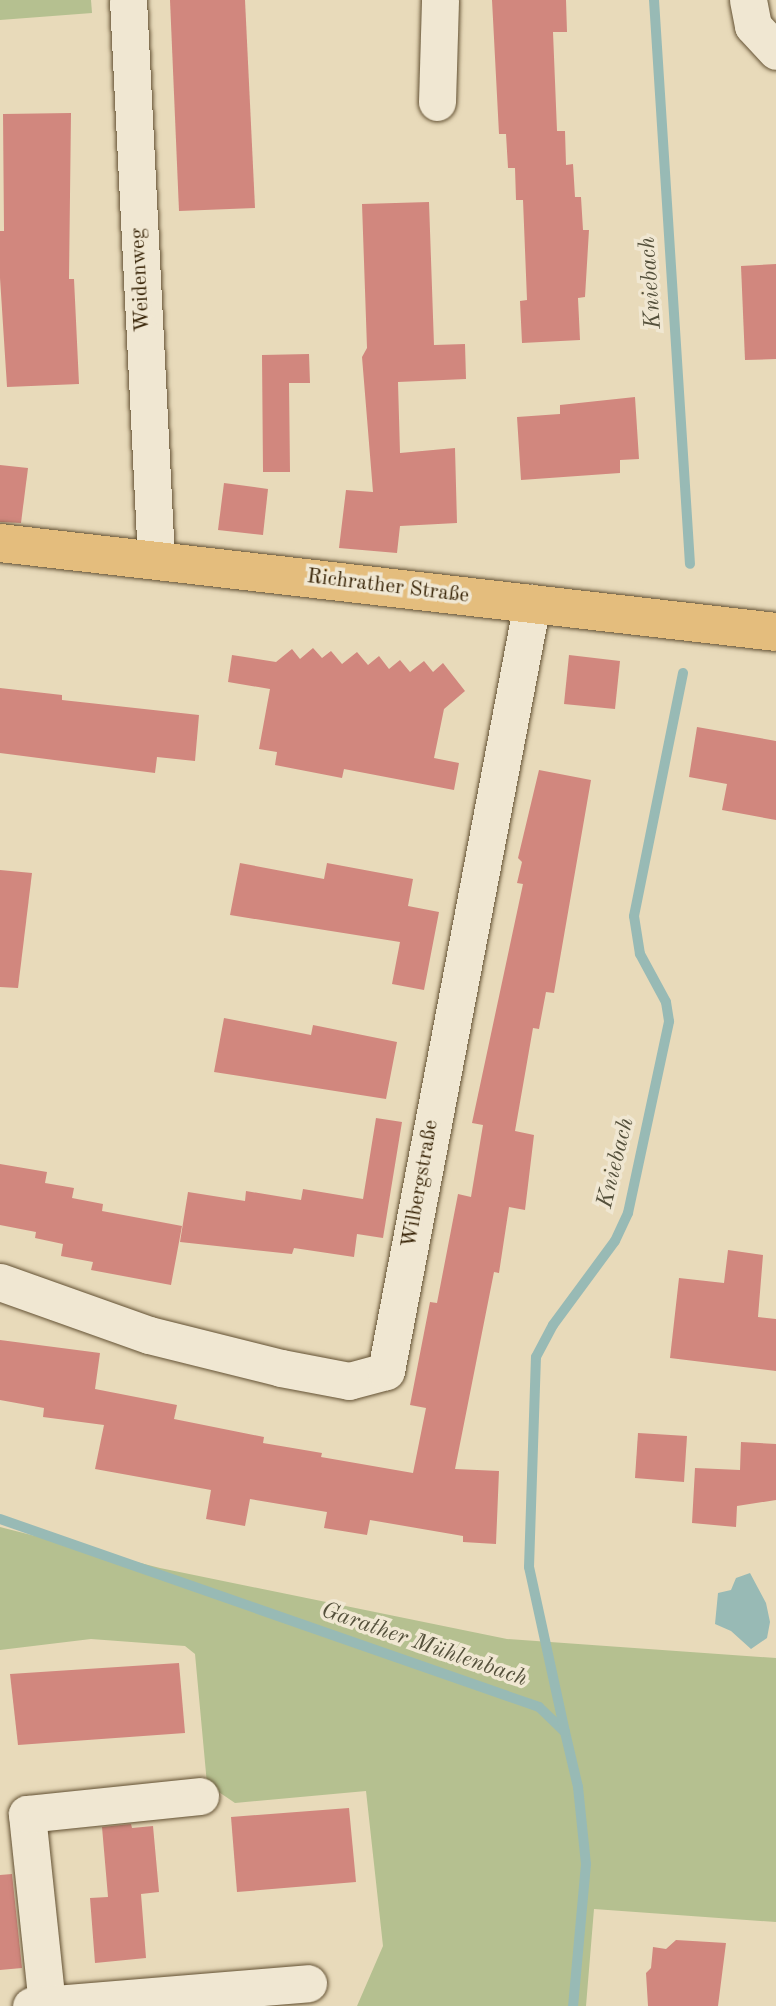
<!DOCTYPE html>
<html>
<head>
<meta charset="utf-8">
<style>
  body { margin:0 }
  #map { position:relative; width:776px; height:2006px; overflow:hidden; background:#e8daba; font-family:"Old Standard TT",serif }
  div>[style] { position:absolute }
  .green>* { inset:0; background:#b5c090 }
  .water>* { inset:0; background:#98bab5 }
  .stream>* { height:10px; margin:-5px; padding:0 5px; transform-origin:5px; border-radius:5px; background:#98bab5 }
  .building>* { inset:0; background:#d1877e }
  .roads { filter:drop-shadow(0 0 2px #635133) drop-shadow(0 0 2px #635133) }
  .minor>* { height:37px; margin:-18.5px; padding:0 18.5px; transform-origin:18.5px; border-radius:18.5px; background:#f0e7d2 }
  .major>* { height:38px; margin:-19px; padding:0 19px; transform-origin:19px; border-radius:19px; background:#e4bd7d }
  span { translate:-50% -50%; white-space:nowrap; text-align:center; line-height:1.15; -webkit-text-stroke:7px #f0e7d2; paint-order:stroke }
  .street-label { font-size:21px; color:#372306 }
  .water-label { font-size:23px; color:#54503b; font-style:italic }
</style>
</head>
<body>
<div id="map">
  <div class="green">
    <i style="clip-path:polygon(0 0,91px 0,92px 13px,0 20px)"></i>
    <i style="clip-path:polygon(0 1527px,160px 1568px,507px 1639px,776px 1658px,776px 1922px,594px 1909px,586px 2006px,357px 2006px,383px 1946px,366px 1791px,235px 1803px,207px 1784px,195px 1654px,185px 1646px,91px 1639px,0 1650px)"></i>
  </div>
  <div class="water">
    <i style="clip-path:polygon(750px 1573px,766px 1603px,770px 1622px,767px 1638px,751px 1649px,731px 1631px,715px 1624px,718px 1593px,731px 1590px,736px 1578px)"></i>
  </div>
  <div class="stream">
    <i style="left:654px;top:0;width:565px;rotate:86.35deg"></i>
    <i style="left:0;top:1519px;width:571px;rotate:19.23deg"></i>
    <i style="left:539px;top:1707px;width:36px;rotate:44deg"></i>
    <i style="left:565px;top:1732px;width:57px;rotate:76.7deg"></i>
    <i style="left:578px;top:1787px;width:77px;rotate:84.1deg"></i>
    <i style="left:586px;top:1864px;width:143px;rotate:95.2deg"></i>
    <i style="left:565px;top:1732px;width:169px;rotate:-102.3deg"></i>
    <i style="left:529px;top:1567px;width:210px;rotate:-88.1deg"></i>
    <i style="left:536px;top:1357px;width:36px;rotate:-62deg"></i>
    <i style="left:553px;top:1325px;width:104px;rotate:-53.6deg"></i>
    <i style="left:615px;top:1241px;width:31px;rotate:-65deg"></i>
    <i style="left:628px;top:1213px;width:196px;rotate:-77.9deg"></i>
    <i style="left:669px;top:1021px;width:19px;rotate:-99deg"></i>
    <i style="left:666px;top:1002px;width:55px;rotate:-118.4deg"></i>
    <i style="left:640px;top:954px;width:38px;rotate:-99deg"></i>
    <i style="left:634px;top:916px;width:248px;rotate:-78.6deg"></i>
  </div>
  <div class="building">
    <i style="clip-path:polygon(170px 0,245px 0,255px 208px,179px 211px)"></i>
    <i style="clip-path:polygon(492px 0,566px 0,567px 32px,553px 32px,557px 131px,565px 131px,566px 165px,573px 164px,575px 197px,581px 197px,583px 230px,589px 230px,585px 297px,578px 298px,580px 340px,522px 343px,520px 301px,527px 300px,523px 200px,516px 200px,515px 168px,508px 168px,506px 134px,499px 134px)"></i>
    <i style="clip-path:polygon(71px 113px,69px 279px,74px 279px,79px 384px,7px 387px,0 278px,0 231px,4px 231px,3px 114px)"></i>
    <i style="clip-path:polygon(429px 202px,434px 345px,465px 344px,466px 379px,398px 382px,400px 453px,455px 448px,457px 523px,400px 526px,397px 553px,339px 548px,346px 490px,373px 492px,362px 357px,367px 348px,362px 204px)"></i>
    <i style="clip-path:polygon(776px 264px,776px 359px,745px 360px,741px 266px)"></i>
    <i style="clip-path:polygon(309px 354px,310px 383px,289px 383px,290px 472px,263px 472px,262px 355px)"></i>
    <i style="clip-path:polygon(635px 397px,639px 459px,620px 460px,620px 473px,521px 480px,517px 417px,560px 414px,560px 405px)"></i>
    <i style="clip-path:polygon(0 465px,28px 468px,21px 523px,0 522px)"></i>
    <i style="clip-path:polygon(224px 483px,268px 489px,263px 535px,218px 530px)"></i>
    <i style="clip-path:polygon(313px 648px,322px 658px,331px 651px,342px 664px,357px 652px,368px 665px,379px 656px,389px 669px,400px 660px,410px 672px,424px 661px,433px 672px,443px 663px,465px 691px,444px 709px,434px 758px,459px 763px,454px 790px,344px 769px,342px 778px,275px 765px,277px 752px,259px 749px,270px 689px,228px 682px,232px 655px,276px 662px,292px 649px,300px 659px)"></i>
    <i style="clip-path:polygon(569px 655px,620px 661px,615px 709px,564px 704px)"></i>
    <i style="clip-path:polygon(0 688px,62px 695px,62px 700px,199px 715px,195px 761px,157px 757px,155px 773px,0 753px)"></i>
    <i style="clip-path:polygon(697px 727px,776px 741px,776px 820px,722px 810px,727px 784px,689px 777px)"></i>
    <i style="clip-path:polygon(539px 770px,591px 780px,554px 993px,546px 992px,539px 1029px,533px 1028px,515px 1131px,534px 1135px,525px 1210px,509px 1207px,499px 1273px,494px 1272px,455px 1469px,499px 1471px,496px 1544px,463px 1542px,463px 1536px,370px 1520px,367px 1535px,324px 1528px,327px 1512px,250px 1499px,245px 1526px,206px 1519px,211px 1490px,95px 1469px,104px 1425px,43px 1417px,44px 1408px,0 1400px,0 1340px,100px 1353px,95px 1389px,177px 1405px,174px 1419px,264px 1437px,263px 1443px,322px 1453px,321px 1457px,413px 1473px,426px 1408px,410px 1405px,430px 1302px,437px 1303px,458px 1194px,471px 1197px,483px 1125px,472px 1123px,523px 884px,517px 883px,522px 862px,518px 858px)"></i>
    <i style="clip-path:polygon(240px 863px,324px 879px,327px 863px,413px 879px,408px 906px,439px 912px,424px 990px,392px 984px,400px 942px,230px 915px)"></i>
    <i style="clip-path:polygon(0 870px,32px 873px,18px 988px,0 987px)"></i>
    <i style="clip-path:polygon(224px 1018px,311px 1035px,313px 1025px,397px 1042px,386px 1099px,214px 1072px)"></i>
    <i style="clip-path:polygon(376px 1118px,402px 1122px,383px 1238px,357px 1234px,354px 1257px,294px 1248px,292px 1254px,180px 1242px,188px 1192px,245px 1201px,246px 1191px,301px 1200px,303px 1189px,363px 1199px)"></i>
    <i style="clip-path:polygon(0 1164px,47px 1172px,45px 1183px,74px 1188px,72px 1198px,103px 1204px,102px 1211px,182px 1226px,171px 1285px,91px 1270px,93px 1262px,61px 1256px,63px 1244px,35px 1238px,36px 1232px,0 1225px)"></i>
    <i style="clip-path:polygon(728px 1250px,763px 1255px,758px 1317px,776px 1319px,776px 1371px,670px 1358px,679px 1278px,724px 1283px)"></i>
    <i style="clip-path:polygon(638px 1433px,687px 1436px,684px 1482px,635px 1478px)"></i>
    <i style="clip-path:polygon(741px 1442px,776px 1444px,776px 1500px,737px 1506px,736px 1527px,692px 1523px,695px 1468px,740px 1470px)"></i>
    <i style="clip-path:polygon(179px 1663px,185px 1733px,18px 1745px,10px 1674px)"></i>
    <i style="clip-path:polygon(349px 1808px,356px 1882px,237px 1892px,231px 1817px)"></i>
    <i style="clip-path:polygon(131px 1824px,132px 1828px,153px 1826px,159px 1892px,141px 1894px,146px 1958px,95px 1963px,90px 1898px,108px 1897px,102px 1827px)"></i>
    <i style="clip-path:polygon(12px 1874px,22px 1968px,0 1970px,0 1875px)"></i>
    <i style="clip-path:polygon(676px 1940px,726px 1943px,718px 2006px,648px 2006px,646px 1973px,651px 1968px,653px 1947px,666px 1949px)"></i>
  </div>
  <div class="roads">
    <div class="minor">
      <i style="left:128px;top:0;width:560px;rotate:87.13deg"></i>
      <i style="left:748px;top:0;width:26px;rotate:79deg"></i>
      <i style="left:753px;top:26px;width:34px;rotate:47deg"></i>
      <i style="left:437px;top:102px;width:102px;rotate:-88.3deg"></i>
      <i style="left:0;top:1282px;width:158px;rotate:19.6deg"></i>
      <i style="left:149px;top:1335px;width:136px;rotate:14deg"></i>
      <i style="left:281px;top:1368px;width:69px;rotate:10.8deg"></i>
      <i style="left:349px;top:1381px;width:38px;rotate:-15deg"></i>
      <i style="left:386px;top:1371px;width:782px;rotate:-79.24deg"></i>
      <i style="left:47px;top:2005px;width:192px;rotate:-96deg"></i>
      <i style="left:27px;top:1814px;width:174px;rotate:-5.9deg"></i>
      <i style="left:31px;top:2006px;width:278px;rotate:-4.7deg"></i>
    </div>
    <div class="major">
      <i style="left:0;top:543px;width:781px;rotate:6.54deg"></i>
    </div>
  </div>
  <div class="street-label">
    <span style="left:141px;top:280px;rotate:-93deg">Weidenweg</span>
    <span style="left:388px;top:587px;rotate:7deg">Richrather Straße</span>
    <span style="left:421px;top:1184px;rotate:-80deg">Wilbergstraße</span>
  </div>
  <div class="water-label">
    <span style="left:651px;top:283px;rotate:-94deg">Kniebach</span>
    <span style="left:616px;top:1163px;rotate:-76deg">Kniebach</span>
    <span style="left:424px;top:1645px;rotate:19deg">Garather Mühlenbach</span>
  </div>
</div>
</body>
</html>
